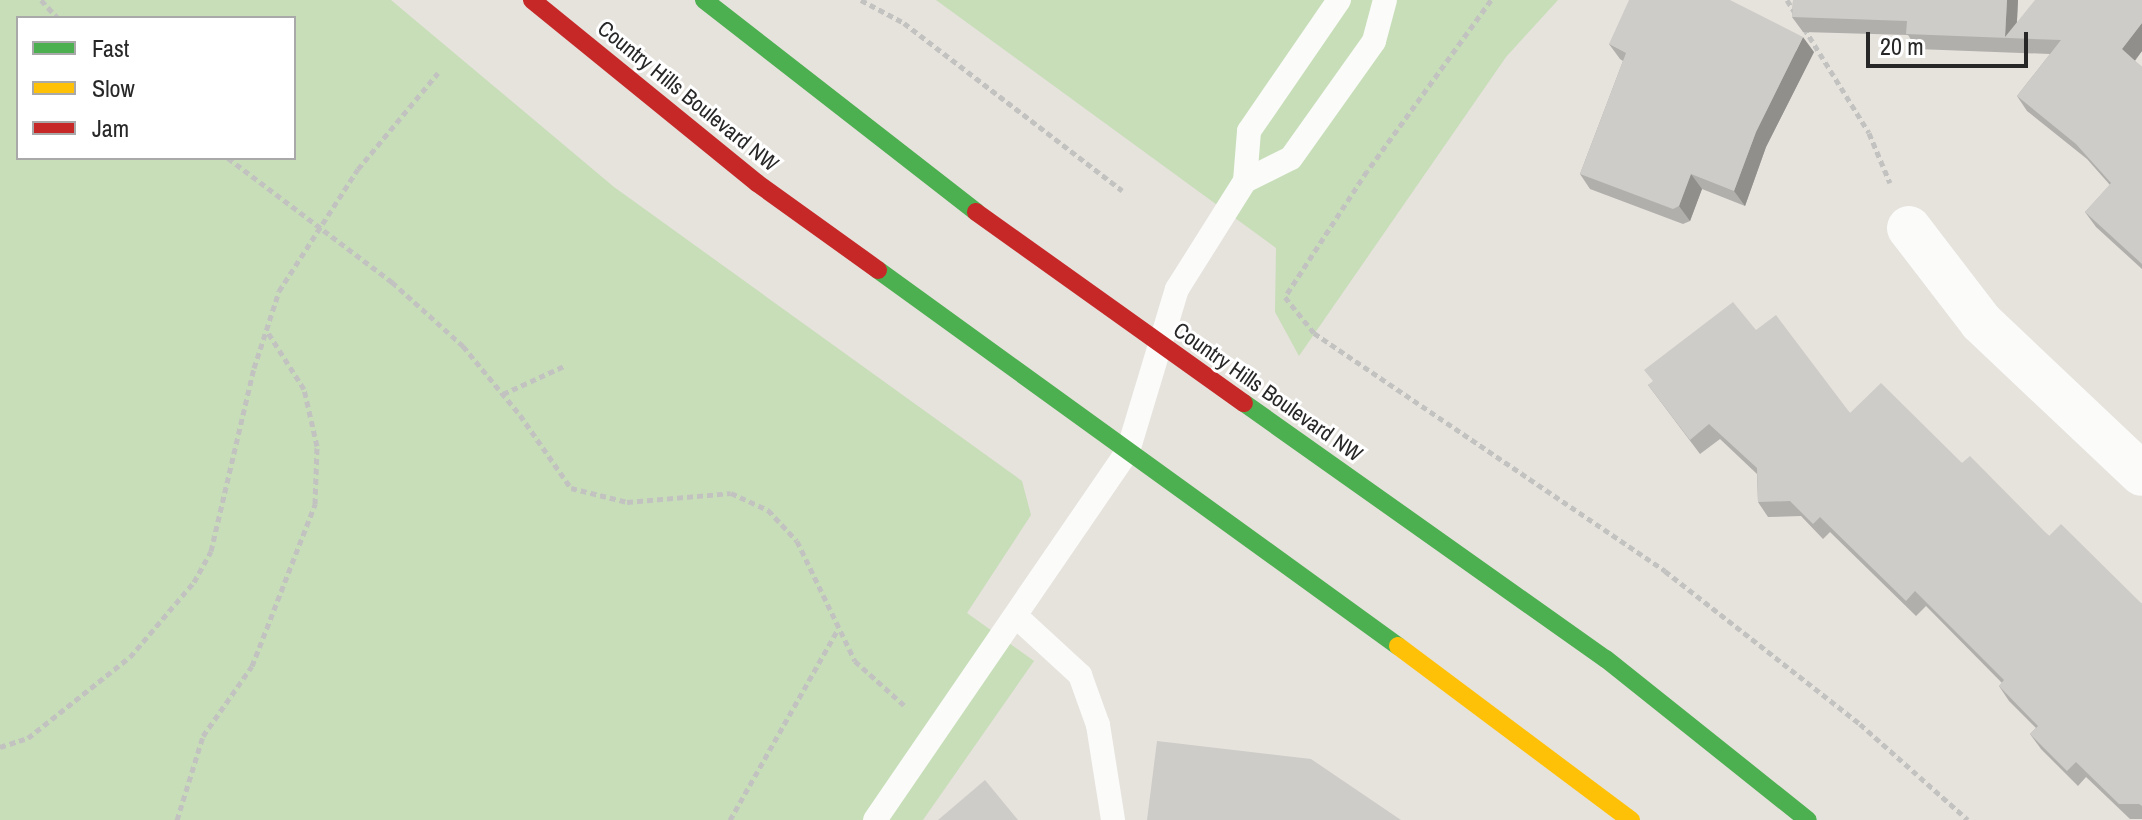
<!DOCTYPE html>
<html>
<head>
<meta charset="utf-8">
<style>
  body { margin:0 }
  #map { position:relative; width:2142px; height:820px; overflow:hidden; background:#e6e2dc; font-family:"Archivo Narrow",sans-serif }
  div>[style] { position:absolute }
  .green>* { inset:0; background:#c7deb8 }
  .path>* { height:5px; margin-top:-2.5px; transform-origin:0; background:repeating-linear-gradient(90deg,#c2c2c1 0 6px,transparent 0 10px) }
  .lane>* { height:24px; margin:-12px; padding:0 12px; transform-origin:12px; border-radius:12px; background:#fbfbfa }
  .street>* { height:44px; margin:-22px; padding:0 22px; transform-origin:22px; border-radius:22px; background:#fbfbfa }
  .fast>* { height:18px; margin:-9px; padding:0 9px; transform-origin:9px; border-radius:9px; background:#4caf50 }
  .slow>* { height:18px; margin:-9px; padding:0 9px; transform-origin:9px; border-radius:9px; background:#ffc107 }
  .jam>* { height:18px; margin:-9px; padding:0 9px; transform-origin:9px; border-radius:9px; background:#c62828 }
  .wall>* { inset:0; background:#b1afac }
  .shaded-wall>* { inset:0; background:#908f8c }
  .building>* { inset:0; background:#ceccc8 }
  span { translate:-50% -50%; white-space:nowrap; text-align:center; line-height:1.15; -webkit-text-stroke:6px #fff; paint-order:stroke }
  .street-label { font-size:22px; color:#272727 }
  .legend { position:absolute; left:16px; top:16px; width:280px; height:144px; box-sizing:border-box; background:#fff; border:2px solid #a9a9a9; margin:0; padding:10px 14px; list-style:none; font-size:24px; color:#272727 }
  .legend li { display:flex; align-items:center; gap:16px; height:40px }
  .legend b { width:40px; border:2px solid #a9a9a9 }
  .scale { position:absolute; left:1866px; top:32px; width:162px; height:36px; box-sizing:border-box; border:4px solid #272727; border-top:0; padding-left:10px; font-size:24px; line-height:28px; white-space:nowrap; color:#272727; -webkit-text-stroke:6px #fff; paint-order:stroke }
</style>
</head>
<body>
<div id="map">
  <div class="green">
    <i style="clip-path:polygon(evenodd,0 0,391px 0,614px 187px,1022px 481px,1031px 515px,967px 613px,1034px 661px,923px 820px,0 820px,0 0,18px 18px,294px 18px,294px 158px,18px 158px,18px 18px)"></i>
    <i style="clip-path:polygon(936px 0,1558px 0,1506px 57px,1299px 356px,1275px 312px,1276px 248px)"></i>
  </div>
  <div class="path">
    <i style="left:41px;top:0;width:25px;rotate:47deg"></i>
    <i style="left:861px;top:0;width:49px;rotate:28.1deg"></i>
    <i style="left:904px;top:23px;width:275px;rotate:37.5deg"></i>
    <i style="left:1491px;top:0;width:211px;rotate:125.9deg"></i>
    <i style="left:1367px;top:171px;width:150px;rotate:123.1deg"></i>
    <i style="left:1285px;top:297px;width:46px;rotate:51.1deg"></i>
    <i style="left:1314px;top:333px;width:424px;rotate:34.1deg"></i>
    <i style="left:1665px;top:571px;width:248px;rotate:38.1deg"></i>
    <i style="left:1860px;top:724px;width:144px;rotate:41.6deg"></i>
    <i style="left:1787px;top:0;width:15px;rotate:58deg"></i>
    <i style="left:1804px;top:28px;width:123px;rotate:58.2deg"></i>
    <i style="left:1869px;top:133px;width:54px;rotate:67.2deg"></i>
    <i style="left:228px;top:158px;width:206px;rotate:37.1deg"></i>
    <i style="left:392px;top:282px;width:96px;rotate:42deg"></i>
    <i style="left:463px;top:346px;width:89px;rotate:50.4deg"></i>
    <i style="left:520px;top:415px;width:89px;rotate:55.1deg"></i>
    <i style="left:571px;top:488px;width:58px;rotate:14deg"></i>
    <i style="left:627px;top:502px;width:104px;rotate:-4.9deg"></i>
    <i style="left:731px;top:493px;width:41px;rotate:24.7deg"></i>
    <i style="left:768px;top:510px;width:42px;rotate:46.9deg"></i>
    <i style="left:797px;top:541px;width:133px;rotate:64.2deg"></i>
    <i style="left:855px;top:661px;width:67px;rotate:42deg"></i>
    <i style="left:503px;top:394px;width:69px;rotate:-24.7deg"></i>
    <i style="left:0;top:747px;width:29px;rotate:-18deg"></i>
    <i style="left:28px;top:738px;width:130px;rotate:-38.5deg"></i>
    <i style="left:130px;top:657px;width:99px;rotate:-49.5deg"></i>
    <i style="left:194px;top:582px;width:35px;rotate:-61deg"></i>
    <i style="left:211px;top:551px;width:188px;rotate:-76.8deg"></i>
    <i style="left:254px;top:368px;width:81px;rotate:-72deg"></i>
    <i style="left:279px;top:291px;width:145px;rotate:-57.1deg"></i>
    <i style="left:358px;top:169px;width:125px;rotate:-50.2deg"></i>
    <i style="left:177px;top:820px;width:88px;rotate:-72.8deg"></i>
    <i style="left:203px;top:736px;width:85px;rotate:-55deg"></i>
    <i style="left:252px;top:666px;width:174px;rotate:-68.7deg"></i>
    <i style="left:315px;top:504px;width:58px;rotate:-88deg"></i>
    <i style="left:317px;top:446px;width:58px;rotate:-102.8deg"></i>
    <i style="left:304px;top:389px;width:69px;rotate:-122.5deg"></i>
    <i style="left:730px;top:820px;width:217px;rotate:-60.5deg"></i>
  </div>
  <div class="lane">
    <i style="left:1245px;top:181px;width:51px;rotate:-26.6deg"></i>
    <i style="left:1291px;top:158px;width:143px;rotate:-54.6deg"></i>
    <i style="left:1374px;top:41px;width:42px;rotate:-75deg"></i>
    <i style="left:1017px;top:617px;width:86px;rotate:42.6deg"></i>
    <i style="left:1080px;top:675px;width:53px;rotate:70.2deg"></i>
    <i style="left:1098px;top:725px;width:96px;rotate:81deg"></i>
    <i style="left:875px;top:820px;width:447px;rotate:-55.6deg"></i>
    <i style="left:1128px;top:451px;width:169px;rotate:-73.2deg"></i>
    <i style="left:1177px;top:289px;width:128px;rotate:-57.8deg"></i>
    <i style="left:1245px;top:181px;width:50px;rotate:-85.4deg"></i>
    <i style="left:1249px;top:131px;width:159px;rotate:-55.5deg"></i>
  </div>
  <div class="street">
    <i style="left:1909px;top:228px;width:118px;rotate:52.5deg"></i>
    <i style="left:1981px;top:322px;width:221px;rotate:43.4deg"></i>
  </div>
  <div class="fast">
    <i style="left:704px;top:0;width:345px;rotate:37.9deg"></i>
    <i style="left:878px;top:270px;width:642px;rotate:35.87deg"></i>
    <i style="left:1244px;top:403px;width:443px;rotate:35.3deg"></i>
    <i style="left:1606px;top:659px;width:258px;rotate:38.6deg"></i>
  </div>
  <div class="slow">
    <i style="left:1398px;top:646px;width:291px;rotate:36.8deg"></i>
  </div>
  <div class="jam">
    <i style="left:532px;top:0;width:290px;rotate:39.1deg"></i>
    <i style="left:757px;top:183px;width:149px;rotate:35.7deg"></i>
    <i style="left:976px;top:212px;width:329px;rotate:35.5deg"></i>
  </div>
  <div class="wall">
    <i style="clip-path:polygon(1793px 0,2018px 0,2017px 22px,2142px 0,2142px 51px,2135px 61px,2142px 67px,2142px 269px,2096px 227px,2085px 212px,2110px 185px,2087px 159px,2027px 111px,2017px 96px,2050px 54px,1917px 49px,1908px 35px,1803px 32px,1792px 17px)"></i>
    <i style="clip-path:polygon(1609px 44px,1814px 52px,1766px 147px,1745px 206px,1702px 189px,1690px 221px,1683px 224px,1590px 189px,1580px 174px,1623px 61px,1620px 59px)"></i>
    <i style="clip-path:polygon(1756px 330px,1850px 413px,1962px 463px,2049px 536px,2142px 604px,2142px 819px,2130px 819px,2086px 777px,2078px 786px,2041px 749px,2030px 734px,2036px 728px,2009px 701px,1999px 686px,2002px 683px,1926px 606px,1916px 616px,1830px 532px,1823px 539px,1801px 516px,1768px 517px,1758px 502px,1757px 474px,1720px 439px,1700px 454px,1648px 385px)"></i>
  </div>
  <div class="shaded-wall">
    <i style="clip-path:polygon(2007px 0,2018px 0,2016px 38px,2005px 37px)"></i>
    <i style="clip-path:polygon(2142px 23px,2142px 51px,2132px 64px,2122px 49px)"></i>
    <i style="clip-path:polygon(1803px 37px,1814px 52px,1766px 147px,1745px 206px,1734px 191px,1756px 132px)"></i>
    <i style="clip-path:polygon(1691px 174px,1702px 189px,1690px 221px,1679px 206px)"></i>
  </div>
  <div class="building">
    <i style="clip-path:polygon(1629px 0,1730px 0,1803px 37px,1756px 132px,1734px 191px,1691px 174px,1679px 206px,1673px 209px,1580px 174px,1626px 53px,1609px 44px)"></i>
    <i style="clip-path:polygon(1793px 0,2007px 0,2005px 37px,2035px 0,2142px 0,2142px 23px,2122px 49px,2142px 67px,2142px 264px,2085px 212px,2111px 183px,2076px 144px,2017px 96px,2061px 40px,1906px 34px,1907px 21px,1792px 17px)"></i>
    <i style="clip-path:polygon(1733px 302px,1756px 330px,1776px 315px,1850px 413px,1881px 383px,1962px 463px,1970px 456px,2049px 536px,2061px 524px,2142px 604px,2142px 806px,2139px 804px,2119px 804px,2076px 762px,2067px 771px,2030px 734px,2038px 726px,1999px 686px,2004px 680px,1915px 591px,1906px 601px,1820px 517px,1813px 524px,1790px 501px,1758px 502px,1757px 468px,1709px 424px,1690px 440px,1648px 385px,1653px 381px,1644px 370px)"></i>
    <i style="clip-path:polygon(1157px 741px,1311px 759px,1401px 820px,1147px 820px)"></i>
    <i style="clip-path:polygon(985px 780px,1018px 820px,938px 820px)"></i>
  </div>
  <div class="street-label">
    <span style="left:688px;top:96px;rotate:39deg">Country Hills Boulevard NW</span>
    <span style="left:1268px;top:392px;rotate:35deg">Country Hills Boulevard NW</span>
  </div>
  <ul class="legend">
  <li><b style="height:10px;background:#4caf50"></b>Fast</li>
  <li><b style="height:10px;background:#ffc107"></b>Slow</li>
  <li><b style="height:10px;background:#c62828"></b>Jam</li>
  </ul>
  <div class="scale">20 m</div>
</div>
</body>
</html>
